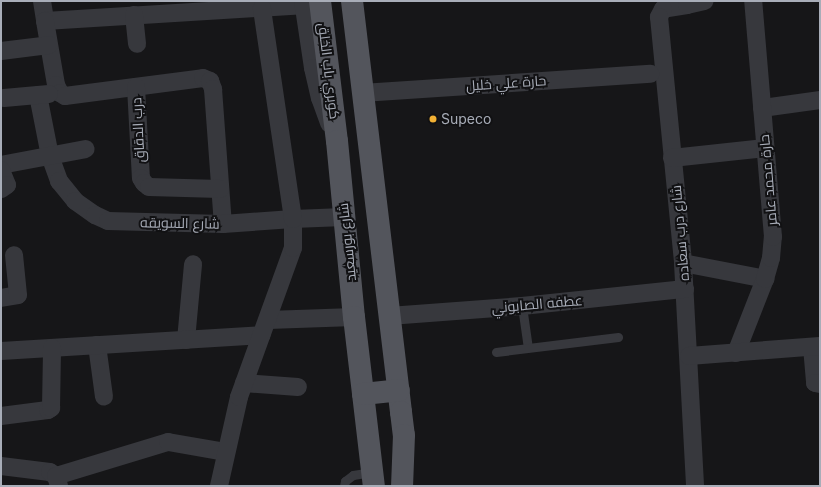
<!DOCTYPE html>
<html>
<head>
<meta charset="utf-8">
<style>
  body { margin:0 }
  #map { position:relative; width:821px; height:487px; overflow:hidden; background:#161618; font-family:Inter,Cairo,sans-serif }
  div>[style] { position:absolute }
  .lane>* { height:9px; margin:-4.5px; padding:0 4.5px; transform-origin:4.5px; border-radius:4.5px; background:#37383d }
  .street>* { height:18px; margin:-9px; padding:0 9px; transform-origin:9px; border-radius:9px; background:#37383d }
  .primary>* { height:22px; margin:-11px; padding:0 11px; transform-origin:11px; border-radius:11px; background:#53555c }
  .dots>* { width:11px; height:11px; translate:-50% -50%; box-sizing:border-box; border:2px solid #111113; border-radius:50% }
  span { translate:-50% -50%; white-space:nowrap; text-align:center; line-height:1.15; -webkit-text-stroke:4px #111113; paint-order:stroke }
  .street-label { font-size:14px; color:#a8adb8 }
  .poi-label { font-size:14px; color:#a8adb8 }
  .left { translate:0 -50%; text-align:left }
  .frame { position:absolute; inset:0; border:2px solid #a8adb8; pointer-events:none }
</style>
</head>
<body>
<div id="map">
  <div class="lane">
    <i style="left:522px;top:306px;width:42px;rotate:81.9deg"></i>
    <i style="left:496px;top:352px;width:123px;rotate:-7deg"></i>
    <i style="left:344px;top:486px;width:5px;rotate:-79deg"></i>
    <i style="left:345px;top:481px;width:10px;rotate:-37deg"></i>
    <i style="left:353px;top:475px;width:19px;rotate:-9deg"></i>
  </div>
  <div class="street">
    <i style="left:42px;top:1px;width:20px;rotate:81deg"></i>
    <i style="left:45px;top:21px;width:258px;rotate:-3.5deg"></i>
    <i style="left:303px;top:1px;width:68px;rotate:81.5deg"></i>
    <i style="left:313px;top:68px;width:31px;rotate:77deg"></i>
    <i style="left:320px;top:98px;width:27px;rotate:70deg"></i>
    <i style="left:686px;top:1px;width:4px;rotate:76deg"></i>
    <i style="left:687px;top:5px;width:24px;rotate:171deg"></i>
    <i style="left:663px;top:9px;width:9px;rotate:117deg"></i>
    <i style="left:659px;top:17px;width:247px;rotate:84.4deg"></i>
    <i style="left:683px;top:263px;width:223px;rotate:86.9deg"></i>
    <i style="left:687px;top:5px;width:18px;rotate:-13deg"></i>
    <i style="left:134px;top:15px;width:29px;rotate:84deg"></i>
    <i style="left:45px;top:21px;width:65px;rotate:80.2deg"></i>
    <i style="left:56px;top:85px;width:9px;rotate:63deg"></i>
    <i style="left:60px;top:93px;width:6px;rotate:31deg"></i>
    <i style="left:65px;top:96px;width:139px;rotate:-7.4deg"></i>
    <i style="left:203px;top:78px;width:8px;rotate:23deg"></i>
    <i style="left:210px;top:81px;width:9px;rotate:69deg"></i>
    <i style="left:213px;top:89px;width:135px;rotate:85.8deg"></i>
    <i style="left:1px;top:51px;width:48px;rotate:-7.1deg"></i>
    <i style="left:136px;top:87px;width:91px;rotate:86.9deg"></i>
    <i style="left:141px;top:178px;width:6px;rotate:59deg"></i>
    <i style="left:144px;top:183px;width:6px;rotate:39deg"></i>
    <i style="left:149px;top:187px;width:71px;rotate:1.6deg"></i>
    <i style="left:362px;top:93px;width:289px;rotate:-3.8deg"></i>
    <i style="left:38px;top:95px;width:62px;rotate:78.9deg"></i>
    <i style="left:50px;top:156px;width:27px;rotate:70deg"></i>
    <i style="left:59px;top:181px;width:26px;rotate:51deg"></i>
    <i style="left:75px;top:201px;width:24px;rotate:35deg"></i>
    <i style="left:95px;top:215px;width:14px;rotate:25deg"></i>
    <i style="left:108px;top:221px;width:115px;rotate:1.5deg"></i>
    <i style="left:223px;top:224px;width:70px;rotate:-4.1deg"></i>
    <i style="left:293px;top:219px;width:51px;rotate:-2.2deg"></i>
    <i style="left:4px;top:98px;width:45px;rotate:-5.1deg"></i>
    <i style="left:762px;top:108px;width:59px;rotate:-7.9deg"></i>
    <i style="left:672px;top:158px;width:94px;rotate:-6.1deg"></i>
    <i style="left:1px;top:165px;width:86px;rotate:-10.7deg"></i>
    <i style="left:1px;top:170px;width:16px;rotate:68deg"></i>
    <i style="left:7px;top:185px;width:7px;rotate:146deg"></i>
    <i style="left:683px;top:263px;width:84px;rotate:11deg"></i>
    <i style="left:1px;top:298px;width:17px;rotate:-10deg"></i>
    <i style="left:18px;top:295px;width:40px;rotate:-95.7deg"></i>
    <i style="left:389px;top:316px;width:133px;rotate:-4.3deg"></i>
    <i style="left:522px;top:306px;width:164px;rotate:-6deg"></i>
    <i style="left:268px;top:320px;width:86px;rotate:-2deg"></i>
    <i style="left:186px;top:340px;width:76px;rotate:-84.7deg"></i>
    <i style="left:97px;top:345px;width:52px;rotate:82.3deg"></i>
    <i style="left:812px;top:347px;width:36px;rotate:85deg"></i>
    <i style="left:815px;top:383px;width:5px;rotate:11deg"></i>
    <i style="left:1px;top:351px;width:261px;rotate:-3.5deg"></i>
    <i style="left:736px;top:353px;width:79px;rotate:-68.6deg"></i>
    <i style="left:765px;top:279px;width:22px;rotate:-74deg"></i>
    <i style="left:771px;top:258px;width:21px;rotate:-85deg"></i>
    <i style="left:773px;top:237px;width:237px;rotate:-94.8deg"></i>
    <i style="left:689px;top:356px;width:131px;rotate:-4.4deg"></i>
    <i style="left:244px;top:383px;width:54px;rotate:4.2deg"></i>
    <i style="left:1px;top:416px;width:47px;rotate:-7.3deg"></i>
    <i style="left:48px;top:410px;width:4px;rotate:-34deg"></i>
    <i style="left:51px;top:408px;width:60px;rotate:-89deg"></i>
    <i style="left:1px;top:466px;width:49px;rotate:7deg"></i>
    <i style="left:50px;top:472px;width:7px;rotate:34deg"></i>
    <i style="left:56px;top:476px;width:10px;rotate:73deg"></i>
    <i style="left:56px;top:476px;width:117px;rotate:-16.9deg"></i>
    <i style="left:168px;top:442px;width:59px;rotate:9.8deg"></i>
    <i style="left:219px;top:486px;width:91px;rotate:-77.3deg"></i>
    <i style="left:239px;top:397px;width:158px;rotate:-70.1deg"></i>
    <i style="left:293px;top:248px;width:29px;rotate:-90deg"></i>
    <i style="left:293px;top:219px;width:213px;rotate:-98.4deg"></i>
  </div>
  <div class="primary">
    <i style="left:320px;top:1px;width:141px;rotate:83.1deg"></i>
    <i style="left:337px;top:141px;width:177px;rotate:84.5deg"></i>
    <i style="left:354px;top:317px;width:170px;rotate:83.3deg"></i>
    <i style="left:352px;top:1px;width:414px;rotate:83.2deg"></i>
    <i style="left:401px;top:412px;width:23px;rotate:83deg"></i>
    <i style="left:404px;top:435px;width:51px;rotate:92.2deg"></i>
    <i style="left:363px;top:394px;width:36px;rotate:-6deg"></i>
  </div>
  <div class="dots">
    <i style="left:433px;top:119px;background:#f2b134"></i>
  </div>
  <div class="street-label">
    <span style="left:329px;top:71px;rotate:83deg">كوبري باب الخلق</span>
    <span style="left:506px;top:83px;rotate:-4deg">حارة علي خليل</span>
    <span style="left:138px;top:130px;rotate:-93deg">درب الدقاق</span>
    <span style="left:768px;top:180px;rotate:-95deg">حارة محمد عامر</span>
    <span style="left:180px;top:223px;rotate:1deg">شارع السويقه</span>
    <span style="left:680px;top:233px;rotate:-95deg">شارع درب سعاده</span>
    <span style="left:347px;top:242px;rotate:-96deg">شارع بورسعيد</span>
    <span style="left:537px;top:304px;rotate:-5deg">عطفه الصابوني</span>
  </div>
  <div class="poi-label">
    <span class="left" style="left:441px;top:119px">Supeco</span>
  </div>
  <div class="frame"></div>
</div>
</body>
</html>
